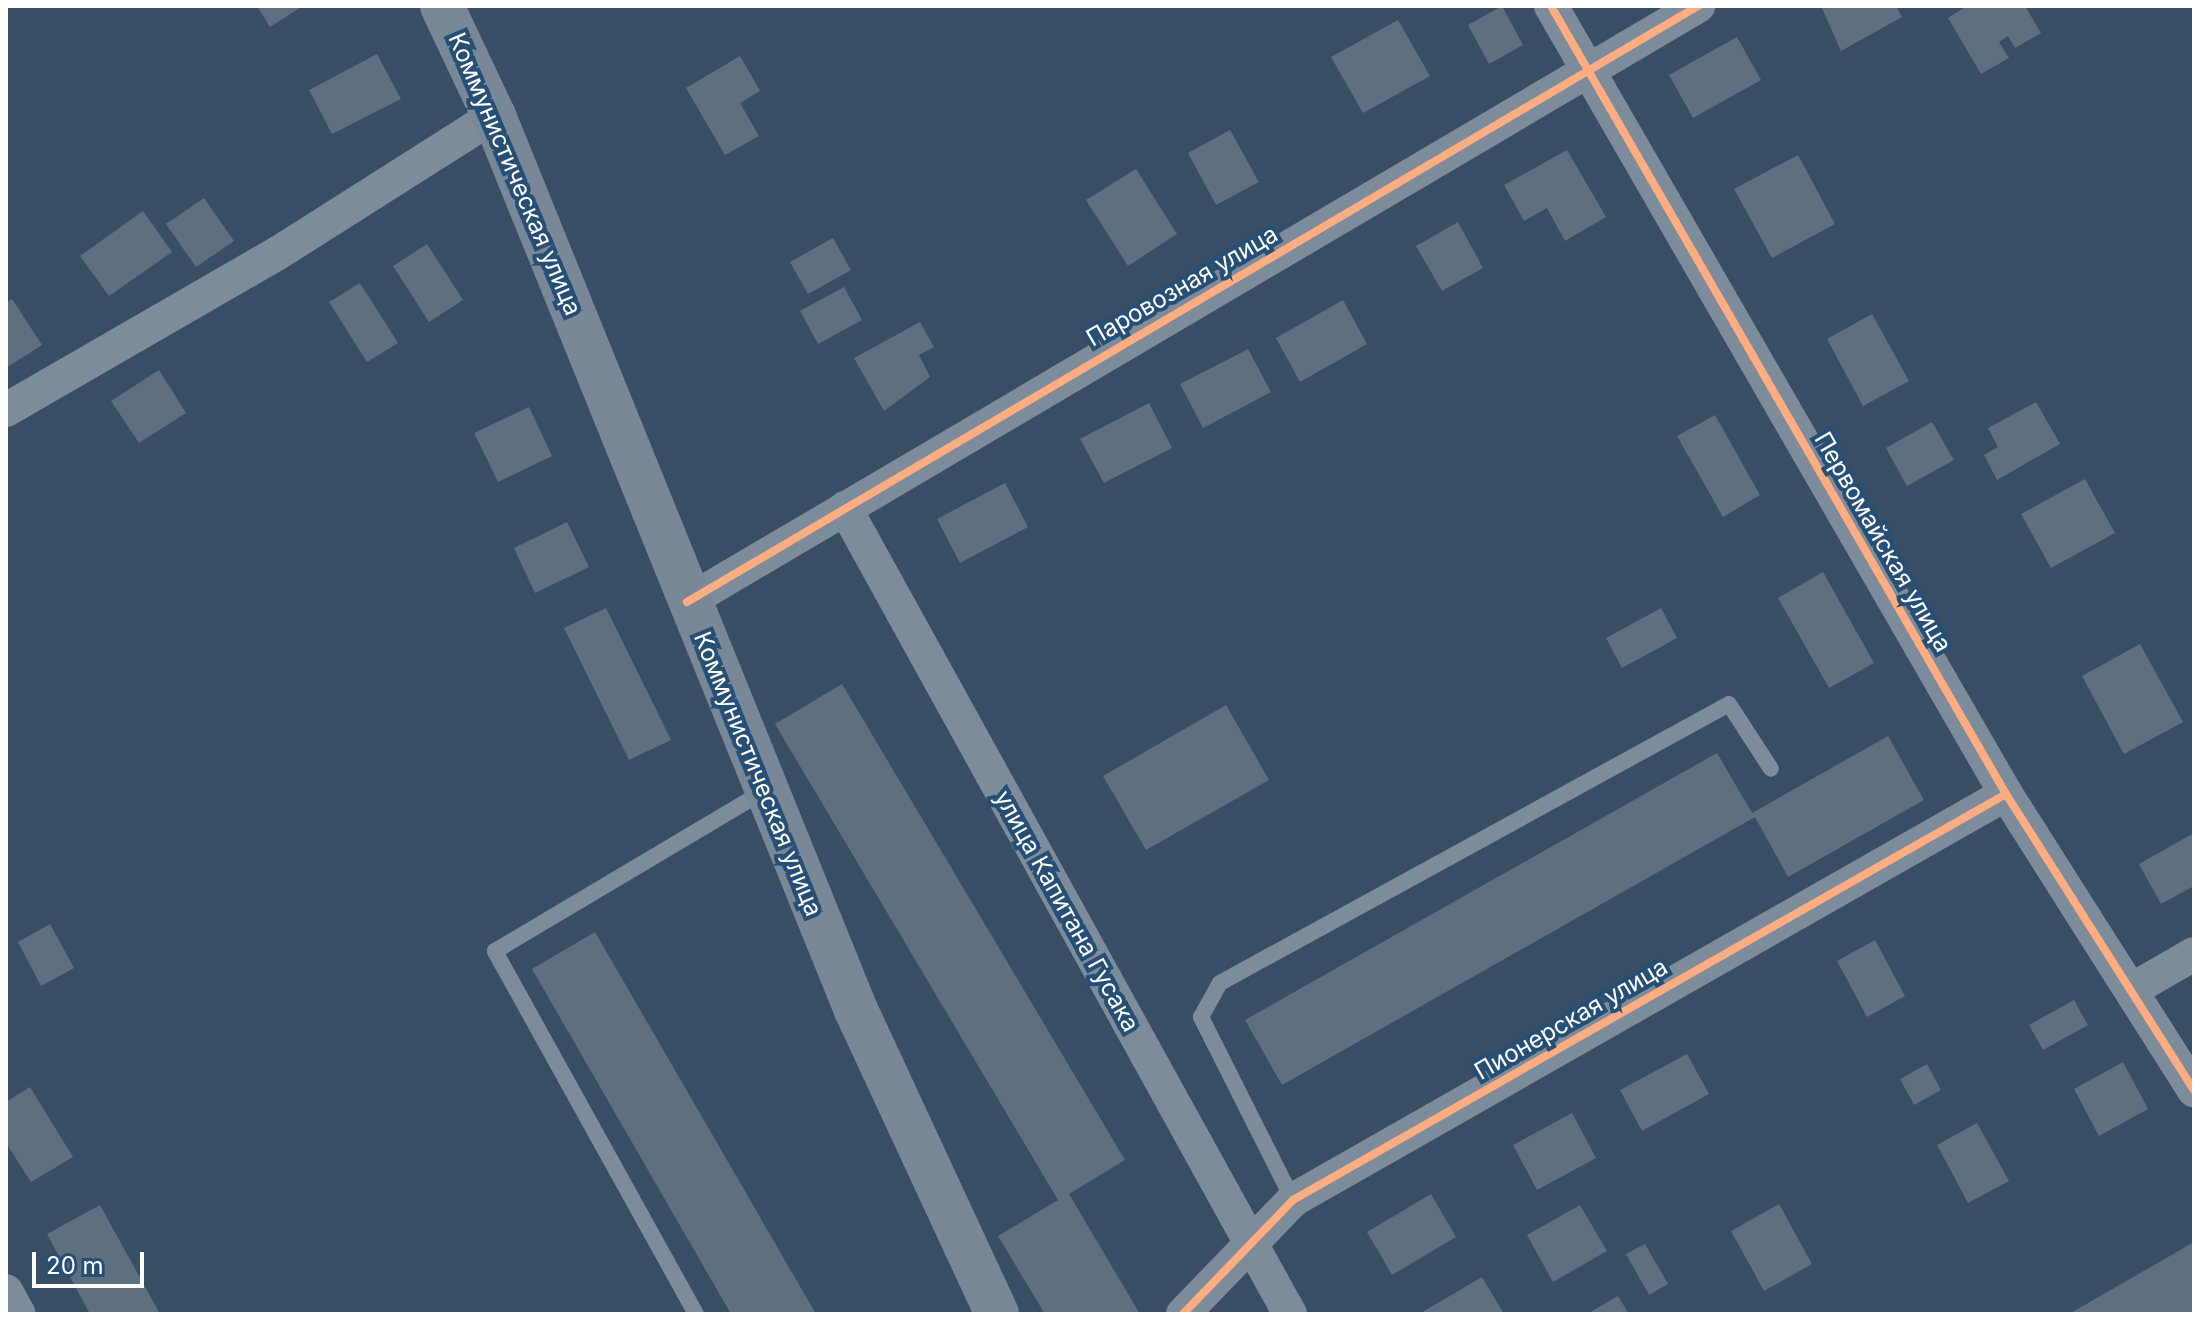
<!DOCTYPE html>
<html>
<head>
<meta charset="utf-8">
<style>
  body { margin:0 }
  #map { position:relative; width:2200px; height:1320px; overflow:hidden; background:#384e64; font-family:Inter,sans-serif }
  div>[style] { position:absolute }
  .building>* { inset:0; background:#5e6f80 }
  .lane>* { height:16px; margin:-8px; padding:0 8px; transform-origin:8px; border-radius:8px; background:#7c8c9b }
  .street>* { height:34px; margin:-17px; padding:0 17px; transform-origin:17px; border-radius:17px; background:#7c8c9b }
  .secondary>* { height:44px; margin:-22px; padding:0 22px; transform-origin:22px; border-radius:22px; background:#788897 }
  .cycleway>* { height:8px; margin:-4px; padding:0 4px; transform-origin:4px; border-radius:4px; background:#ffac80 }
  span { translate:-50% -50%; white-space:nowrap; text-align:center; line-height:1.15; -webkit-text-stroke:8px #264f76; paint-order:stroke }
  .street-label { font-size:24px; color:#fff }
  .frame { position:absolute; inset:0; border:8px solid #fff; pointer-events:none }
  .scale { position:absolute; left:32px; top:1252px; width:112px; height:36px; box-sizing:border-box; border:4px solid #fff; border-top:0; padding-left:10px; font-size:24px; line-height:28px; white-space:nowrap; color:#fff; -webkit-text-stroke:6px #264f76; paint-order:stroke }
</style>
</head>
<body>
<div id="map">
  <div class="building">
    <i style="clip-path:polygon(257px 6px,303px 6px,270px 27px)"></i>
    <i style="clip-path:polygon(1502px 6px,1523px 45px,1489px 64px,1468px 25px)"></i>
    <i style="clip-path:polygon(1821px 6px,1896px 6px,1902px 17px,1841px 51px)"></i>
    <i style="clip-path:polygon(1967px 6px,2025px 6px,2041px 33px,2015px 48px,2008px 36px,1999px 42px,2009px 58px,1981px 74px,1948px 18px)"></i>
    <i style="clip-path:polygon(1398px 20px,1430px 76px,1363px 113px,1331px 57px)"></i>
    <i style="clip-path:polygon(1737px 37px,1761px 80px,1693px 118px,1669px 75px)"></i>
    <i style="clip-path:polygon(377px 54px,401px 99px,332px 134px,309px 90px)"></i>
    <i style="clip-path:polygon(740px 56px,760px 91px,740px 103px,759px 136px,725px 155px,686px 88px)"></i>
    <i style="clip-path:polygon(1230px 130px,1259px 182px,1216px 205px,1188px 153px)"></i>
    <i style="clip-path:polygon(1567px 150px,1606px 217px,1565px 241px,1547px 208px,1524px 221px,1504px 185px)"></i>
    <i style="clip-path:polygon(1798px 155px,1835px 224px,1772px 258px,1734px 189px)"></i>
    <i style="clip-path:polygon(1136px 169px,1177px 234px,1128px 266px,1086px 200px)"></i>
    <i style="clip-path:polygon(204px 198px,234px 241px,196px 267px,166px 224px)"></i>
    <i style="clip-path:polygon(143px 211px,172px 252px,109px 296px,80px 256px)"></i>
    <i style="clip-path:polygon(1458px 222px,1483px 268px,1442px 291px,1416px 246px)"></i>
    <i style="clip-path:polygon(833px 238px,851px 270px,808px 294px,790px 262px)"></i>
    <i style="clip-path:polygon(427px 244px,463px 300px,429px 322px,393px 266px)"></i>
    <i style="clip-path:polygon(360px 283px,398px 343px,367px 362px,329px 302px)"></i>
    <i style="clip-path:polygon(844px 287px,862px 320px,818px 344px,800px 311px)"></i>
    <i style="clip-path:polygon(12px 299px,42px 345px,6px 368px,6px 303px)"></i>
    <i style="clip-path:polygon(1343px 300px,1367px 344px,1300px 382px,1276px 338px)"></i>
    <i style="clip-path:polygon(1872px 314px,1909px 381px,1863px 406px,1827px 339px)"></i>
    <i style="clip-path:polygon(920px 322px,934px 347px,919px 355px,930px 377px,884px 411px,854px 358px)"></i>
    <i style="clip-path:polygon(1248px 349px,1271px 392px,1203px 428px,1180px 384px)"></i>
    <i style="clip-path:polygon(159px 370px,186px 413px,139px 443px,111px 401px)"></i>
    <i style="clip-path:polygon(2036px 402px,2060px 444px,1997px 480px,1984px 455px,1998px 447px,1988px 428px)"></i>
    <i style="clip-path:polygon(1149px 403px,1172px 448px,1104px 483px,1080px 439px)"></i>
    <i style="clip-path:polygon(529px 407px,552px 456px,498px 482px,474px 433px)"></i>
    <i style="clip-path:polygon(1715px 415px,1760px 495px,1723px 517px,1677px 436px)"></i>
    <i style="clip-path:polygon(1932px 422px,1954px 460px,1907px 486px,1886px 448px)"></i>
    <i style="clip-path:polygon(2085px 479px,2115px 533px,2051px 568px,2021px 514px)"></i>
    <i style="clip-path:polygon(1005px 483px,1028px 527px,960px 563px,937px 519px)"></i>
    <i style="clip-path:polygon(567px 522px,589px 567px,535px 593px,514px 548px)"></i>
    <i style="clip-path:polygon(1823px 572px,1874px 663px,1829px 688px,1778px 598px)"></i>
    <i style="clip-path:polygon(606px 608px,671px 740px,629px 760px,564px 628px)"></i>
    <i style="clip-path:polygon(1661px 608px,1677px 638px,1622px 668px,1606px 638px)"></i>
    <i style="clip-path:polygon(2140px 644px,2183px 722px,2124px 754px,2082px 676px)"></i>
    <i style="clip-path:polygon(842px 684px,1125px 1160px,1069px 1194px,1140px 1314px,1045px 1314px,998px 1236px,1058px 1200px,775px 724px)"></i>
    <i style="clip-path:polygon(1226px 705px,1269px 780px,1146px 850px,1103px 776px)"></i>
    <i style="clip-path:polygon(1888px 736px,1924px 800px,1788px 877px,1755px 817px,1282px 1085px,1245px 1020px,1717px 753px,1752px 813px)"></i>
    <i style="clip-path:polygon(2194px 833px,2194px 886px,2161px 904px,2139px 864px)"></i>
    <i style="clip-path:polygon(50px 924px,74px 968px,41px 986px,18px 942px)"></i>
    <i style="clip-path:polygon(595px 932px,816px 1314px,731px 1314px,532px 969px)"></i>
    <i style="clip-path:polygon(1875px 940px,1905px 996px,1867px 1017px,1837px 961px)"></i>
    <i style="clip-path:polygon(2074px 1000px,2088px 1025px,2043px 1050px,2029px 1025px)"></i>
    <i style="clip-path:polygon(1687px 1054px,1709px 1094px,1642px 1131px,1620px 1090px)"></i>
    <i style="clip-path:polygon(2123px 1062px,2148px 1109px,2099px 1136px,2074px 1089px)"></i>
    <i style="clip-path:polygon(1927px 1064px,1941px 1090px,1914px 1105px,1900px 1079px)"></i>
    <i style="clip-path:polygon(30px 1087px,73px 1157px,31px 1182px,6px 1143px,6px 1102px)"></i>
    <i style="clip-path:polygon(1572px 1113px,1596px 1158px,1537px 1190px,1513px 1145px)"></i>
    <i style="clip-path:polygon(1977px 1123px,2009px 1181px,1968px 1203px,1937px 1145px)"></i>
    <i style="clip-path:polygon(1431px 1194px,1456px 1237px,1392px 1275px,1367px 1232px)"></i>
    <i style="clip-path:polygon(1779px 1204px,1812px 1264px,1764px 1291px,1731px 1231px)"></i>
    <i style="clip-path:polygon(100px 1205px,160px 1314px,90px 1314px,47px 1234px)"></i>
    <i style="clip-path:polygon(1580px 1205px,1607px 1251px,1553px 1282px,1527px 1235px)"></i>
    <i style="clip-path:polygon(2194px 1242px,2194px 1314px,2069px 1314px)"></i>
    <i style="clip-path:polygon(1645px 1244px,1668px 1284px,1649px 1295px,1626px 1254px)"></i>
    <i style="clip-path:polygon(1482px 1277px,1504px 1314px,1419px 1314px)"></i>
    <i style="clip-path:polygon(1618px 1296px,1629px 1314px,1587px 1314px)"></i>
  </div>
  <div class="lane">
    <i style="left:1293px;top:1200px;width:205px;rotate:-116.7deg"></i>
    <i style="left:1201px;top:1017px;width:39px;rotate:-61deg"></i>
    <i style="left:1220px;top:983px;width:580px;rotate:-28.73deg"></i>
    <i style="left:1729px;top:704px;width:77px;rotate:57.1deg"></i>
    <i style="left:696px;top:1314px;width:415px;rotate:-119deg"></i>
    <i style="left:495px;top:951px;width:313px;rotate:-30.7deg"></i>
  </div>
  <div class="street">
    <i style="left:1551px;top:6px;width:910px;rotate:60deg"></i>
    <i style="left:2006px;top:794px;width:351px;rotate:57.6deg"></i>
    <i style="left:6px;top:410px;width:314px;rotate:-30deg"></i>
    <i style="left:278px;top:253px;width:256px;rotate:-32.4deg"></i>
    <i style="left:845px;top:508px;width:921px;rotate:61.1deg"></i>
    <i style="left:687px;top:602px;width:1174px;rotate:-30.52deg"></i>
    <i style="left:2135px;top:988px;width:68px;rotate:-30deg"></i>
    <i style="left:6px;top:1291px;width:26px;rotate:61deg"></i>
    <i style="left:1183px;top:1314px;width:158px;rotate:-46deg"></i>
    <i style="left:1293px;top:1200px;width:820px;rotate:-29.66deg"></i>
  </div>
  <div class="secondary">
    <i style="left:442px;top:6px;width:122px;rotate:64.7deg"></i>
    <i style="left:494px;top:116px;width:965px;rotate:67.96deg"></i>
    <i style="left:856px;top:1010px;width:335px;rotate:65.1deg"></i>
  </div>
  <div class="cycleway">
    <i style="left:1551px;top:6px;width:910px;rotate:60deg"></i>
    <i style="left:2006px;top:794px;width:351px;rotate:57.6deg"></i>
    <i style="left:687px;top:602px;width:1174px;rotate:-30.52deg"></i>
    <i style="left:1183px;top:1314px;width:158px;rotate:-46deg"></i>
    <i style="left:1293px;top:1200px;width:820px;rotate:-29.66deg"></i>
  </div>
  <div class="street-label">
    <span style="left:515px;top:174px;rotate:67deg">Коммунистическая улица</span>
    <span style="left:1182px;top:286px;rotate:-30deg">Паровозная улица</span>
    <span style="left:1883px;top:542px;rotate:60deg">Первомайская улица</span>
    <span style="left:758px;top:774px;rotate:68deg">Коммунистическая улица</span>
    <span style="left:1067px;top:911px;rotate:61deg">улица Капитана Гусака</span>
    <span style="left:1571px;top:1019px;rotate:-30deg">Пионерская улица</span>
  </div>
  <div class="frame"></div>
  <div class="scale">20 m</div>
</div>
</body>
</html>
